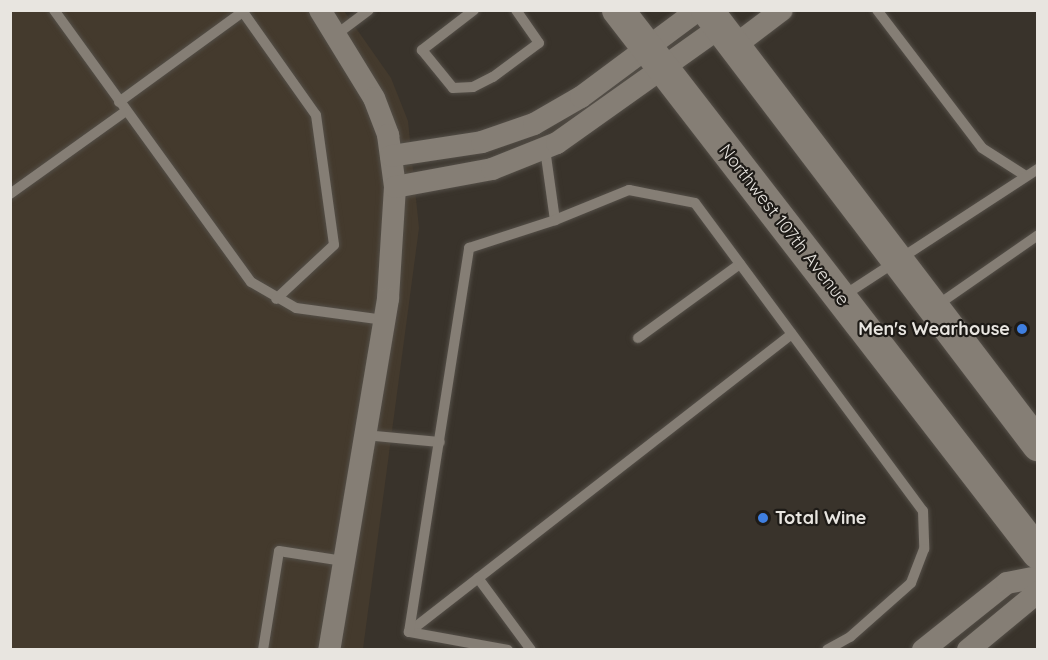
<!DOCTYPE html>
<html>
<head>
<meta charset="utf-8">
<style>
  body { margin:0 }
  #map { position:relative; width:1048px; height:660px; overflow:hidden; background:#39332b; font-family:Quicksand,sans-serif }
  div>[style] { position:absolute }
  .built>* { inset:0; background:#443a2d }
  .roads { filter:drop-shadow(0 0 2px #544f48) drop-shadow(0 0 2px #544f48) }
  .lane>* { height:10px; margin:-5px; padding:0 5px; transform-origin:5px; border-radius:5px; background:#857e75 }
  .street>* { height:22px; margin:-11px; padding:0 11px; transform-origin:11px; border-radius:11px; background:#857e75 }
  .secondary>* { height:32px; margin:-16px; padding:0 16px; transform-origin:16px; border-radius:16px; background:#857e75 }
  .dots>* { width:16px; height:16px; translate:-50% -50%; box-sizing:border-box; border:3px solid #1e1b17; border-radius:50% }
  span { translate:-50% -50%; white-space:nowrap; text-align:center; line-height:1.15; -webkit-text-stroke:4.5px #1e1b17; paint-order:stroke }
  .street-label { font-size:18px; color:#e8e5e0 }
  .poi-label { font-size:18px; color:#e8e5e0; font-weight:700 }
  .right { translate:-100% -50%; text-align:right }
  .left { translate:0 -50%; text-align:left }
  .frame { position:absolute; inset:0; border:12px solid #e8e5e0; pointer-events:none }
</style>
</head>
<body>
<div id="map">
  <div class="built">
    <i style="clip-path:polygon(10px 11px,344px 11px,391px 78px,408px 121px,419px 228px,363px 649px,11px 649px)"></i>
  </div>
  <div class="roads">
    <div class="lane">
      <i style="left:54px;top:10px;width:336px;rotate:54.1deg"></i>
      <i style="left:251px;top:282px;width:52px;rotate:30deg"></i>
      <i style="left:296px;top:308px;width:89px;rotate:7.8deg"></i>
      <i style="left:474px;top:10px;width:66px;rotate:142.4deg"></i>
      <i style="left:422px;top:50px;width:49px;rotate:50.8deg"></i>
      <i style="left:453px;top:88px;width:20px;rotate:-3deg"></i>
      <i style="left:473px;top:87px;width:22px;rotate:-27deg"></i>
      <i style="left:493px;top:77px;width:57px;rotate:-36.5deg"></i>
      <i style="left:539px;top:43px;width:40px;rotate:-124.9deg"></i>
      <i style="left:877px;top:10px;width:173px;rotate:52.7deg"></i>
      <i style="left:982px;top:148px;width:52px;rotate:32.5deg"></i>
      <i style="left:243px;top:12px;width:126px;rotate:54.7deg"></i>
      <i style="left:316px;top:115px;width:131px;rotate:82.1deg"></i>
      <i style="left:334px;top:245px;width:79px;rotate:137deg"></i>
      <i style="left:337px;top:34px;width:40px;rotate:-37deg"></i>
      <i style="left:119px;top:102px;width:156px;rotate:-36.1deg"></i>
      <i style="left:545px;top:149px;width:72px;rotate:82deg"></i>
      <i style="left:10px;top:194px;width:143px;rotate:-35.6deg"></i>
      <i style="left:843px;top:296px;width:233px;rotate:-33.1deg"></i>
      <i style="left:936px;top:306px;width:124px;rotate:-34.8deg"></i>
      <i style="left:638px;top:338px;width:126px;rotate:-36deg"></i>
      <i style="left:364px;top:435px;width:76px;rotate:5.3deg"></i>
      <i style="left:478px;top:578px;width:89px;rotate:53.6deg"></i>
      <i style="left:409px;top:632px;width:485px;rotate:-37.9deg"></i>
      <i style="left:263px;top:650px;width:100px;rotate:-80.8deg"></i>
      <i style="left:279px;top:551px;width:65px;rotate:8.9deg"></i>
      <i style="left:508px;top:650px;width:101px;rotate:-169.7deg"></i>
      <i style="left:409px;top:632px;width:389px;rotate:-81.1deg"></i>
      <i style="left:469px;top:248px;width:90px;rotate:-18deg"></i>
      <i style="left:555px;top:220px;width:80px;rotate:-22.1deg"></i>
      <i style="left:629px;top:190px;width:67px;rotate:11.1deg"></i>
      <i style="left:695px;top:203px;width:383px;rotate:53.5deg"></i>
      <i style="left:923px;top:511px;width:38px;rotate:88deg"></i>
      <i style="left:924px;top:549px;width:36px;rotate:111deg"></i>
      <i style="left:911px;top:583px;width:81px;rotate:138.5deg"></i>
      <i style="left:850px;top:637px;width:26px;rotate:151deg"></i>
    </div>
    <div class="street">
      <i style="left:320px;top:10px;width:103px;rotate:58.5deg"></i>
      <i style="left:374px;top:98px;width:40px;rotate:69deg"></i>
      <i style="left:388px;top:135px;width:52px;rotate:82.3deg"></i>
      <i style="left:395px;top:187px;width:112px;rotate:93.6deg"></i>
      <i style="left:388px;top:299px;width:356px;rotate:99.5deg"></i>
      <i style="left:733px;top:47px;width:61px;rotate:-37.1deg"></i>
      <i style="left:391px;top:156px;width:92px;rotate:-8.7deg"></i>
      <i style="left:482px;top:142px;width:55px;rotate:-19.1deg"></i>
      <i style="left:534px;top:124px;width:54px;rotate:-29.9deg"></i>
      <i style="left:581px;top:97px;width:146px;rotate:-36.6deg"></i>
      <i style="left:395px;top:187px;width:99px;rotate:-10.5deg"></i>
      <i style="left:492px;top:169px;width:70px;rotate:-21.8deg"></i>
      <i style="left:557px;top:143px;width:199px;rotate:-35.4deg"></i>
      <i style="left:923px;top:650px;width:107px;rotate:-38.6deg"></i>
      <i style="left:1007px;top:583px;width:32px;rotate:-11deg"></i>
      <i style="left:968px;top:650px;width:91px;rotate:-39.6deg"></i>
    </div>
    <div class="secondary">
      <i style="left:618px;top:10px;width:686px;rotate:52.28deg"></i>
      <i style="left:707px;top:10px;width:547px;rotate:52.73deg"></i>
    </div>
  </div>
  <div class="dots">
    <i style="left:1022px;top:329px;background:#3f7fe0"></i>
    <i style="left:763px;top:518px;background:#3f7fe0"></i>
  </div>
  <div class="street-label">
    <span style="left:784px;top:225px;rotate:52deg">Northwest 107th Avenue</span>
  </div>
  <div class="poi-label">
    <span class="right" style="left:1010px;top:329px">Men's Wearhouse</span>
    <span class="left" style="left:775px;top:518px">Total Wine</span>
  </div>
  <div class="frame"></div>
</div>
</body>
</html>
